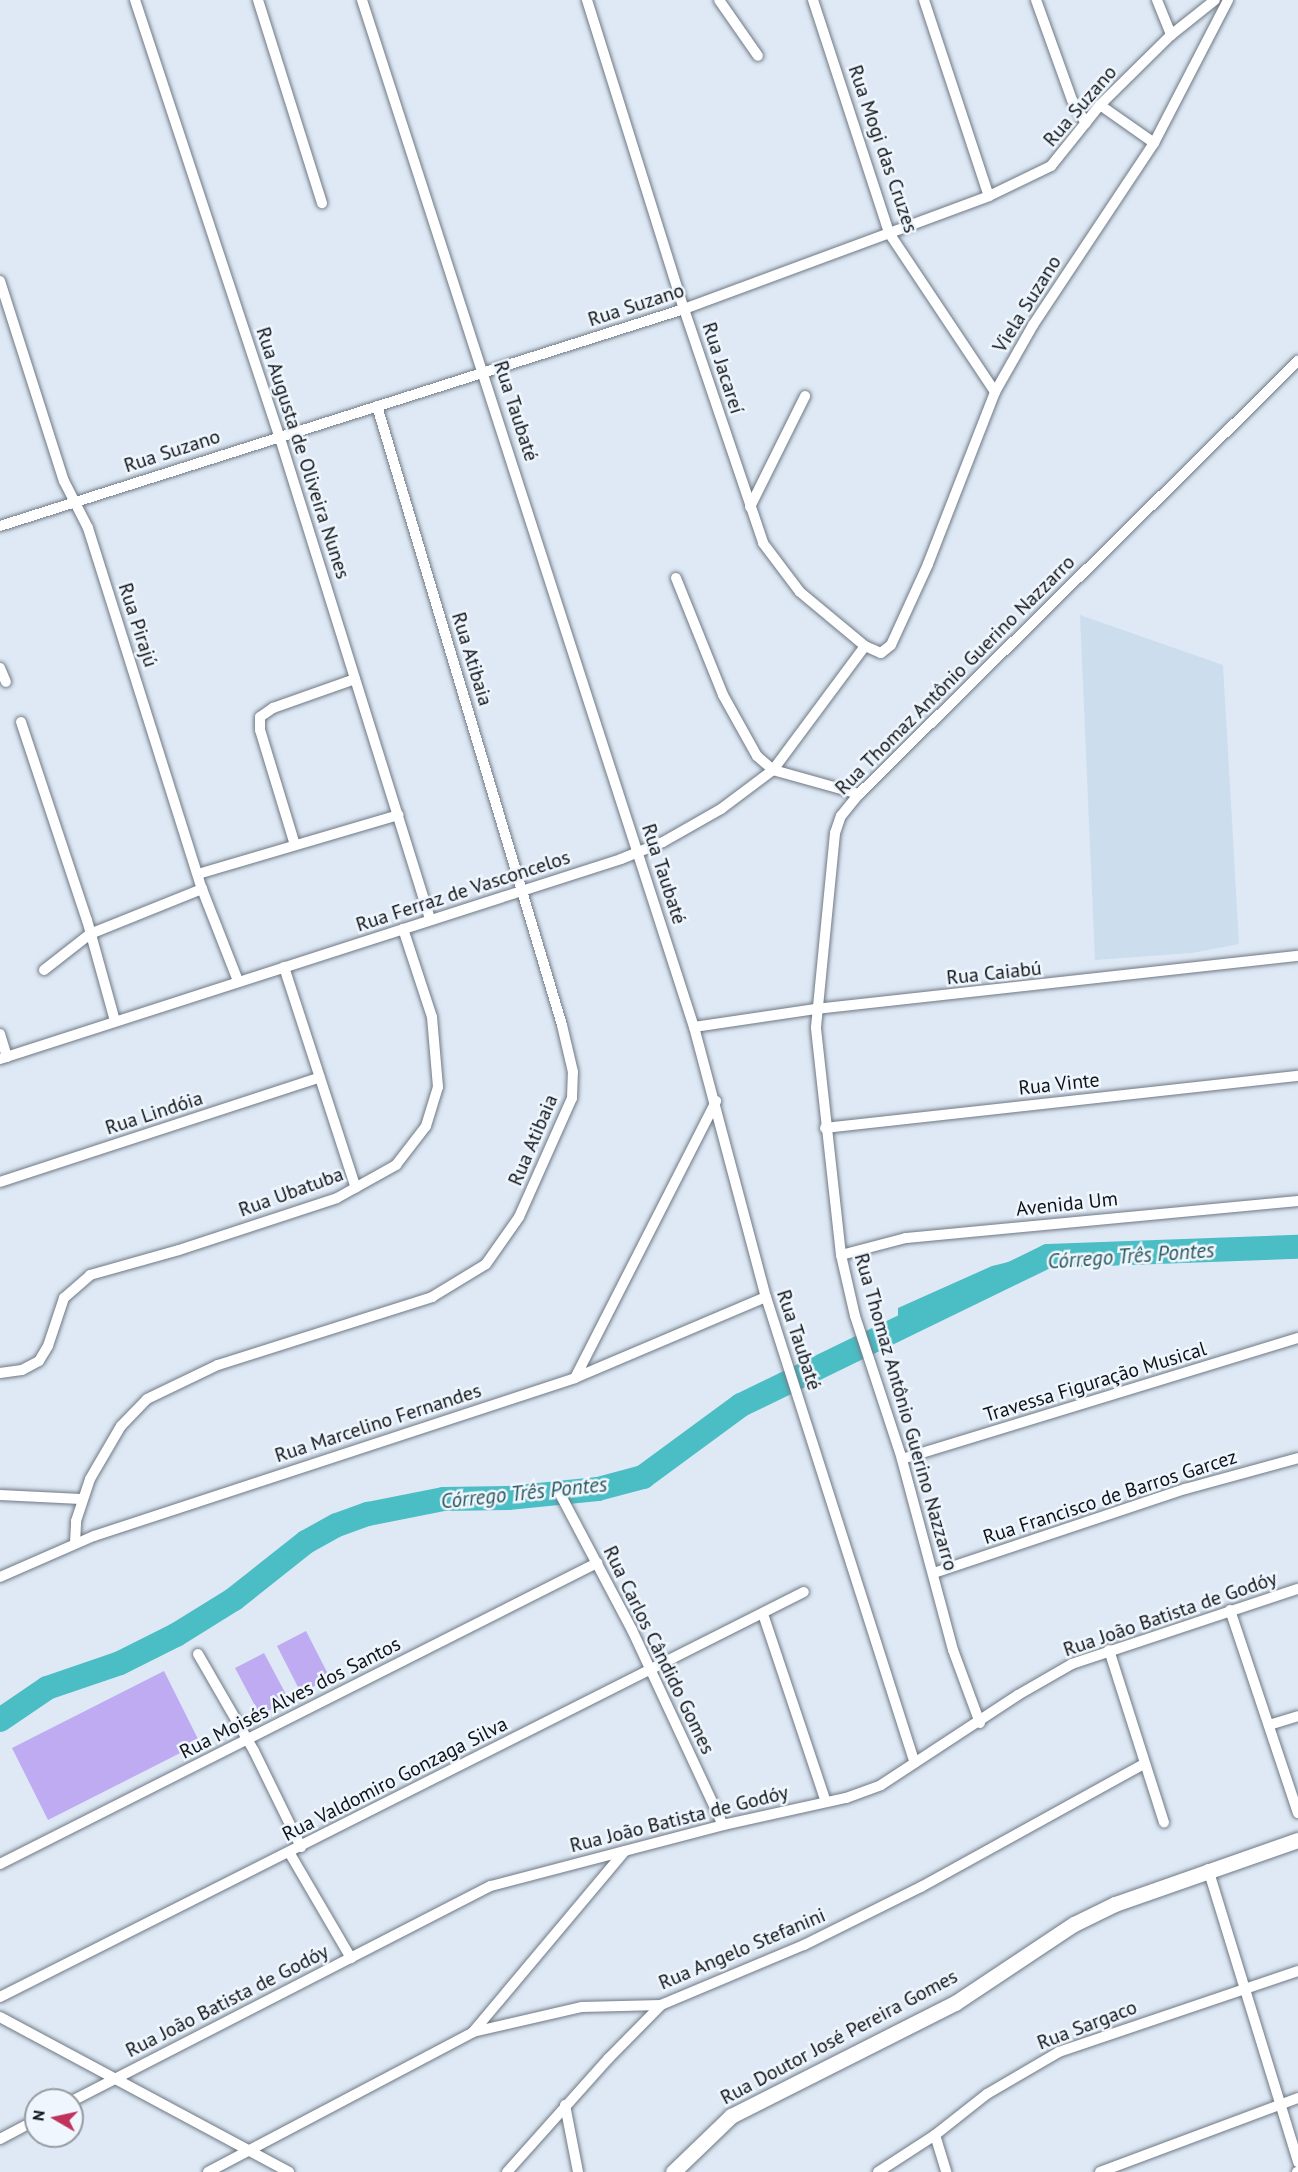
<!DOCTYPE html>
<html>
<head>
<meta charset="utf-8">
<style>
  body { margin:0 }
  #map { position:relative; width:1298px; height:2172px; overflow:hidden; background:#dee9f5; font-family:"PT Sans",sans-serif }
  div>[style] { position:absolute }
  .built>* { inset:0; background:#cde }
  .green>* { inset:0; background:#beabf1 }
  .water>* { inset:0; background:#4bbdc4 }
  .river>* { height:24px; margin:-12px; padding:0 12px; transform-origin:12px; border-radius:12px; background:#4bbdc4 }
  .roads { filter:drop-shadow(0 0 2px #6f7984) drop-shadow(0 0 2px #6f7984) }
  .minor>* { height:10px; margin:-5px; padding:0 5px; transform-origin:5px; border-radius:5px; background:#fff }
  .secondary>* { height:15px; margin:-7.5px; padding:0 7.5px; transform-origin:7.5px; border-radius:7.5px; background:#fff }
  span { translate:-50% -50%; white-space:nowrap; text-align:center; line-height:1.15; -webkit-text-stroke:5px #eff6fd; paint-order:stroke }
  .street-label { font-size:20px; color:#101418 }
  .water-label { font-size:21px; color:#28585c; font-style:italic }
  .north { position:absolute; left:24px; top:2088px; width:60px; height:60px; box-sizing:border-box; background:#eff6fd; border:2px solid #969ca1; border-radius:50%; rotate:279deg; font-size:16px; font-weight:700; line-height:24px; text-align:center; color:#101418 }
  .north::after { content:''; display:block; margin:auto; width:21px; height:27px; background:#c0325c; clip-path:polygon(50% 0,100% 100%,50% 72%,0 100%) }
</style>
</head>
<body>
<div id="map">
  <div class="built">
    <i style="clip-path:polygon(1080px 615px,1223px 665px,1239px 944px,1192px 953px,1095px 960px)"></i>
  </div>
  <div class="green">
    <i style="clip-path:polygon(306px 1631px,330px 1678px,301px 1693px,277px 1646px)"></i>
    <i style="clip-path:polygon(264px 1653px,289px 1700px,260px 1715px,235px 1668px)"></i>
    <i style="clip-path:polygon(164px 1671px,200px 1743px,48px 1820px,12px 1748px)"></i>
  </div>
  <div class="water">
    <i style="clip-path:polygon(1133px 1244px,1132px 1249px,1064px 1251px,993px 1273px,898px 1323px,898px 1308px,992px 1266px,1070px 1247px)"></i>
  </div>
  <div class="river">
    <i style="left:0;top:1720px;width:57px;rotate:-34.2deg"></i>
    <i style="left:47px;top:1688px;width:77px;rotate:-18.9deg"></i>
    <i style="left:120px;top:1663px;width:63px;rotate:-26.6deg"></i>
    <i style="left:176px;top:1635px;width:68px;rotate:-31.8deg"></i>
    <i style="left:234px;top:1599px;width:92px;rotate:-38.4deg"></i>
    <i style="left:306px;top:1542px;width:35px;rotate:-29deg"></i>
    <i style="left:337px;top:1525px;width:33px;rotate:-20deg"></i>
    <i style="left:368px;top:1514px;width:77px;rotate:-11.2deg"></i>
    <i style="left:444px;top:1499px;width:64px;rotate:-0.9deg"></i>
    <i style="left:508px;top:1498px;width:90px;rotate:-5.7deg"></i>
    <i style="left:598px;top:1489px;width:47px;rotate:-14.9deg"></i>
    <i style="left:643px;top:1477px;width:122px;rotate:-36.3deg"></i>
    <i style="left:741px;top:1405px;width:341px;rotate:-25.9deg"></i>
    <i style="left:1048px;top:1256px;width:250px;rotate:-2.1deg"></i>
  </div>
  <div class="roads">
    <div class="minor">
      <i style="left:135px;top:0;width:458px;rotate:71.7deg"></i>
      <i style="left:279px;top:435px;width:507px;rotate:72.67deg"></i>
      <i style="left:258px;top:0;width:213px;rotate:72.5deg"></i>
      <i style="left:362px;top:0;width:1079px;rotate:72.09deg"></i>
      <i style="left:694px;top:1027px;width:279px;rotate:75.1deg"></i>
      <i style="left:766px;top:1297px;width:489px;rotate:72.3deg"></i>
      <i style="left:587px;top:0;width:324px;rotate:72.6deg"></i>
      <i style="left:684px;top:309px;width:247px;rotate:71.3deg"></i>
      <i style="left:763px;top:543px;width:61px;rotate:52.9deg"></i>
      <i style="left:800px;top:592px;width:85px;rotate:39.7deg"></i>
      <i style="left:865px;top:646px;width:17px;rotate:24deg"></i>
      <i style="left:881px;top:653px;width:13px;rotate:-39deg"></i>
      <i style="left:891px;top:645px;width:89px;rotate:-65.4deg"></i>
      <i style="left:928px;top:564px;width:185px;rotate:-68.7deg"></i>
      <i style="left:995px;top:392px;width:77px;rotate:-60.4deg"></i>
      <i style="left:1033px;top:325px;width:219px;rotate:-56.4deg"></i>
      <i style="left:1154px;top:143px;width:161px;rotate:-62.6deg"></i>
      <i style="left:719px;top:0;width:68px;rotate:55.1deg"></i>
      <i style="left:813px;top:0;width:245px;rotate:71.9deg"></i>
      <i style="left:889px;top:233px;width:191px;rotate:56.3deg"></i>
      <i style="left:924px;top:0;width:206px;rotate:71.7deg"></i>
      <i style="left:1036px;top:0;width:106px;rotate:70.2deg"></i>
      <i style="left:1072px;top:100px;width:27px;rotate:59deg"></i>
      <i style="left:1157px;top:0;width:38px;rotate:68deg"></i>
      <i style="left:1100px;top:105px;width:66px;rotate:35.1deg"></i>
      <i style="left:0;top:281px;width:210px;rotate:72.3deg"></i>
      <i style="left:64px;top:481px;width:53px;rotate:62.9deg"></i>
      <i style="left:88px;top:528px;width:379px;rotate:72.5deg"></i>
      <i style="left:202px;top:889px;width:99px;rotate:68.6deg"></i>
      <i style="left:750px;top:507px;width:124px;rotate:-63.6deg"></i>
      <i style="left:0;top:526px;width:718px;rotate:-17.6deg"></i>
      <i style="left:684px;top:309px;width:325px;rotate:-20.3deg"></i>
      <i style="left:989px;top:196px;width:69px;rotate:-25.8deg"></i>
      <i style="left:1051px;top:166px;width:78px;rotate:-51.2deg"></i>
      <i style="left:1100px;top:105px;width:100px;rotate:-44.6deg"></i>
      <i style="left:1171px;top:35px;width:56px;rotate:-38.5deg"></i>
      <i style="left:676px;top:578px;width:126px;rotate:68.1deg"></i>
      <i style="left:723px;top:695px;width:70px;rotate:60.9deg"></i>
      <i style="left:757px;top:756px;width:21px;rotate:41deg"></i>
      <i style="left:773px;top:770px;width:89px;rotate:15.6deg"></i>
      <i style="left:0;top:668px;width:15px;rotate:67deg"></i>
      <i style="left:21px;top:722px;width:209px;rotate:71.6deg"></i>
      <i style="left:87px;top:920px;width:105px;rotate:74.5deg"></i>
      <i style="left:295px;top:845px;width:120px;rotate:-106.9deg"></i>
      <i style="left:260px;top:730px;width:13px;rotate:-90deg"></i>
      <i style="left:260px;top:717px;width:16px;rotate:-35deg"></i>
      <i style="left:273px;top:708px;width:87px;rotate:-19.5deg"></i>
      <i style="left:198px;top:874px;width:209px;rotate:-16.4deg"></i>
      <i style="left:284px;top:967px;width:232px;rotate:72deg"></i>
      <i style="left:44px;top:970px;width:58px;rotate:-38deg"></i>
      <i style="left:90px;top:934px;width:121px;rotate:-21.9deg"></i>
      <i style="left:694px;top:1027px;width:123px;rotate:-8.4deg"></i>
      <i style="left:816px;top:1009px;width:485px;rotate:-6.3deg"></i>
      <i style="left:0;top:1034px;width:24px;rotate:73deg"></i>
      <i style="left:0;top:1059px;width:652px;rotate:-17.85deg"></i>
      <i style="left:621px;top:859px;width:45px;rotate:-22deg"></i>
      <i style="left:663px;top:842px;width:67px;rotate:-29.6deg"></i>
      <i style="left:721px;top:809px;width:65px;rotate:-36.9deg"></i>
      <i style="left:773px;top:770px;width:154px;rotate:-53.4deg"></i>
      <i style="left:825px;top:1128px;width:476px;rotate:-6.3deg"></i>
      <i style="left:0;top:1182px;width:336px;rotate:-18.1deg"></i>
      <i style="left:841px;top:1255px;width:67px;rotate:-14.7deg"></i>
      <i style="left:906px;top:1238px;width:394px;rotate:-5.4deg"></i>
      <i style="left:0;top:1373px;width:22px;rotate:-8deg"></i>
      <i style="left:22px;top:1370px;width:19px;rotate:-28deg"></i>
      <i style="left:39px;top:1361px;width:17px;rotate:-59deg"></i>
      <i style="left:48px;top:1346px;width:51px;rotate:-71.6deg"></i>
      <i style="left:64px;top:1298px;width:35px;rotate:-41deg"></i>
      <i style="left:90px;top:1275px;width:92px;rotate:-15.7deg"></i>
      <i style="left:179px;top:1250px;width:166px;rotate:-18.2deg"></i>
      <i style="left:337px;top:1198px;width:68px;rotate:-29.2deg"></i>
      <i style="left:396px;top:1165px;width:49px;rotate:-52.4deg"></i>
      <i style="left:426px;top:1126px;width:41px;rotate:-72.9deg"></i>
      <i style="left:438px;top:1087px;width:70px;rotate:-94.9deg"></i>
      <i style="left:432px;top:1017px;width:93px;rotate:-108.2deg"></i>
      <i style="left:575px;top:1378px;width:311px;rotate:-63deg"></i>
      <i style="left:902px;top:1459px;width:414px;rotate:-17deg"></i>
      <i style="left:559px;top:1492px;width:156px;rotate:62.1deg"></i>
      <i style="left:632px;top:1630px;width:215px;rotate:65deg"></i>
      <i style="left:0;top:1495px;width:81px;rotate:2.8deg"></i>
      <i style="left:75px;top:1543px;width:22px;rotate:-87deg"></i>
      <i style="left:76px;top:1521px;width:44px;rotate:-71.6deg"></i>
      <i style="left:90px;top:1479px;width:61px;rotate:-59.7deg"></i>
      <i style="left:121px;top:1426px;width:37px;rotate:-46deg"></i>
      <i style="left:147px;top:1399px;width:79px;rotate:-25.6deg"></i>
      <i style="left:218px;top:1365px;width:225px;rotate:-17.6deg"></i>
      <i style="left:432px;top:1297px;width:63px;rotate:-31.4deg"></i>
      <i style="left:486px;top:1264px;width:57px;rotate:-54.9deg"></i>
      <i style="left:519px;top:1217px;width:130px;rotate:-66deg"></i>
      <i style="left:572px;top:1098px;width:26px;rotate:-88deg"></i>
      <i style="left:573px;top:1072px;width:48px;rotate:-103.2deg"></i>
      <i style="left:562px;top:1025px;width:646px;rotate:-106.64deg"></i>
      <i style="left:934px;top:1573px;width:265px;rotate:-18.5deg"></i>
      <i style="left:1185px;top:1489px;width:117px;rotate:-15.3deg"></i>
      <i style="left:0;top:1577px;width:103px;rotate:-23.6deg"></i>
      <i style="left:94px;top:1536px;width:506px;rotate:-18.18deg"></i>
      <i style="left:575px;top:1378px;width:207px;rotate:-23deg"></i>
      <i style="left:1230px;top:1610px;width:214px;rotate:71.5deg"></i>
      <i style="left:763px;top:1614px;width:198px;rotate:71.5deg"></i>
      <i style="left:1109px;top:1650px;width:181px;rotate:72.3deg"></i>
      <i style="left:198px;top:1654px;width:112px;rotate:60deg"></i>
      <i style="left:254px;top:1751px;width:107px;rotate:63.9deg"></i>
      <i style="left:980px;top:1723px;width:78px;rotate:-110.3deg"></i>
      <i style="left:953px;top:1650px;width:198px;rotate:-105deg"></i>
      <i style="left:902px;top:1459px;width:151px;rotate:-108.2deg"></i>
      <i style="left:855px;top:1316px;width:63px;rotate:-102.9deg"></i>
      <i style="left:841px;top:1255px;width:229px;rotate:-96.3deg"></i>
      <i style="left:816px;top:1027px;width:195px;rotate:-84.4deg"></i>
      <i style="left:835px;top:833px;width:18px;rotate:-71deg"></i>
      <i style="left:841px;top:816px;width:28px;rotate:-51deg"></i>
      <i style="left:859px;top:794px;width:617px;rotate:-44.61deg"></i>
      <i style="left:1269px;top:1725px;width:30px;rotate:-17deg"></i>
      <i style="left:289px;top:1852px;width:123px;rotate:59.7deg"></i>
      <i style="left:0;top:1864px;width:669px;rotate:-26.76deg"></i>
      <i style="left:1208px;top:1869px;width:307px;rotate:72.9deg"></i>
      <i style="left:0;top:1997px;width:900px;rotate:-26.74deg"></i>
      <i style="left:0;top:2017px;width:328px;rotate:28.2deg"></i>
      <i style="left:473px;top:2032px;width:236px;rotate:-50deg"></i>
      <i style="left:72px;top:2101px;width:471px;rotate:-27.2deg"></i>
      <i style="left:491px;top:1886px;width:240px;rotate:-14.7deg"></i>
      <i style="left:723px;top:1825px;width:126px;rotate:-12.4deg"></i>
      <i style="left:846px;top:1798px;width:37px;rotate:-20deg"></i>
      <i style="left:881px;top:1785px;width:164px;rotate:-33.3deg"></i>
      <i style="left:1018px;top:1695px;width:62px;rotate:-29.9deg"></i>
      <i style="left:1072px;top:1664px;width:238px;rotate:-18.4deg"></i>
      <i style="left:565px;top:2105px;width:68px;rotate:79deg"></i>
      <i style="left:935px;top:2135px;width:39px;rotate:73deg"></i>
      <i style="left:0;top:2139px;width:41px;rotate:-27.8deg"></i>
      <i style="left:208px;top:2172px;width:300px;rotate:-27.8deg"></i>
      <i style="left:473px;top:2032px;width:112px;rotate:-12.9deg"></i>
      <i style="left:582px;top:2007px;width:79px;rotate:-1.5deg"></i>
      <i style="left:661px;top:2005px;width:155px;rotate:-22.8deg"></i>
      <i style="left:804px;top:1945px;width:131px;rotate:-26.4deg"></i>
      <i style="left:921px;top:1887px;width:255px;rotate:-28.9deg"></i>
      <i style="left:507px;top:2172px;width:153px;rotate:-48.2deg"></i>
      <i style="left:609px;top:2058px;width:74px;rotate:-45.5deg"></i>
      <i style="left:878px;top:2172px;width:68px;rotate:-33deg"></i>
      <i style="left:935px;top:2135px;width:66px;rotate:-38.3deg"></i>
      <i style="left:987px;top:2094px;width:83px;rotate:-30.3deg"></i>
      <i style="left:1059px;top:2052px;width:252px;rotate:-18.7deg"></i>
      <i style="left:1100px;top:2172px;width:211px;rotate:-20.5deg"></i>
      <i style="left:1297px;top:2172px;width:1px"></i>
    </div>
    <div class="secondary">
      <i style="left:673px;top:2172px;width:81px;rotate:-44deg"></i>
      <i style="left:731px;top:2116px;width:251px;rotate:-26.8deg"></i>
      <i style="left:955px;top:2003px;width:143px;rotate:-33.6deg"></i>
      <i style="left:1074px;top:1924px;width:46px;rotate:-26deg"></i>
      <i style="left:1115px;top:1904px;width:194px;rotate:-19.3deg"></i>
    </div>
  </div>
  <div class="street-label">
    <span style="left:1080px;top:106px;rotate:-49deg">Rua Suzano</span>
    <span style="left:883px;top:149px;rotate:71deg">Rua Mogi das Cruzes</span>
    <span style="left:1027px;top:304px;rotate:-58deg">Viela Suzano</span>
    <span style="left:636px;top:305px;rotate:-18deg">Rua Suzano</span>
    <span style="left:723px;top:368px;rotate:72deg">Rua Jacareí</span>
    <span style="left:516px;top:411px;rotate:72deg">Rua Taubaté</span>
    <span style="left:172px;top:451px;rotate:-18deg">Rua Suzano</span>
    <span style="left:303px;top:453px;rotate:72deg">Rua Augusta de Oliveira Nunes</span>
    <span style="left:138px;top:625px;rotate:72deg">Rua Pirajú</span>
    <span style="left:472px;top:659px;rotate:73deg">Rua Atibaia</span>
    <span style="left:955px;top:675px;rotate:-45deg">Rua Thomaz Antônio Guerino Nazzarro</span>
    <span style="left:664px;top:874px;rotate:72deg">Rua Taubaté</span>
    <span style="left:463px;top:891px;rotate:-18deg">Rua Ferraz de Vasconcelos</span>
    <span style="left:994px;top:973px;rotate:-6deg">Rua Caiabú</span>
    <span style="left:1059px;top:1084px;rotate:-6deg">Rua Vinte</span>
    <span style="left:154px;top:1113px;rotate:-18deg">Rua Lindóia</span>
    <span style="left:533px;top:1140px;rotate:-67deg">Rua Atibaia</span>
    <span style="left:291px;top:1192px;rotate:-20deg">Rua Ubatuba</span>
    <span style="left:1067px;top:1204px;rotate:-6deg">Avenida Um</span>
    <span style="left:799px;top:1340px;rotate:72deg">Rua Taubaté</span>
    <span style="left:1095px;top:1382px;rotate:-17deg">Travessa Figuração Musical</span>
    <span style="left:906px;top:1412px;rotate:74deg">Rua Thomaz Antônio Guerino Nazzarro</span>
    <span style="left:378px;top:1423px;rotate:-18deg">Rua Marcelino Fernandes</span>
    <span style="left:1110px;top:1497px;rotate:-18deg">Rua Francisco de Barros Garcez</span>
    <span style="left:1170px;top:1614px;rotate:-19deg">Rua João Batista de Godóy</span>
    <span style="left:659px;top:1650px;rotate:64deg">Rua Carlos Cândido Gomes</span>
    <span style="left:290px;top:1698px;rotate:-27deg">Rua Moisés Alves dos Santos</span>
    <span style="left:395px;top:1779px;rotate:-27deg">Rua Valdomiro Gonzaga Silva</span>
    <span style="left:679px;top:1819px;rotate:-14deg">Rua João Batista de Godóy</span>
    <span style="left:742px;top:1949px;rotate:-23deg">Rua Angelo Stefanini</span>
    <span style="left:227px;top:2001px;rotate:-27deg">Rua João Batista de Godóy</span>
    <span style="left:1087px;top:2025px;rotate:-21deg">Rua Sargaco</span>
    <span style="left:839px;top:2037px;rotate:-28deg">Rua Doutor José Pereira Gomes</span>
  </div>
  <div class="water-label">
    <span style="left:1131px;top:1256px;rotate:-4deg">Córrego Três Pontes</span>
    <span style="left:524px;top:1493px;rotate:-6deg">Córrego Três Pontes</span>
  </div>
  <div class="north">N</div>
</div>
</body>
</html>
